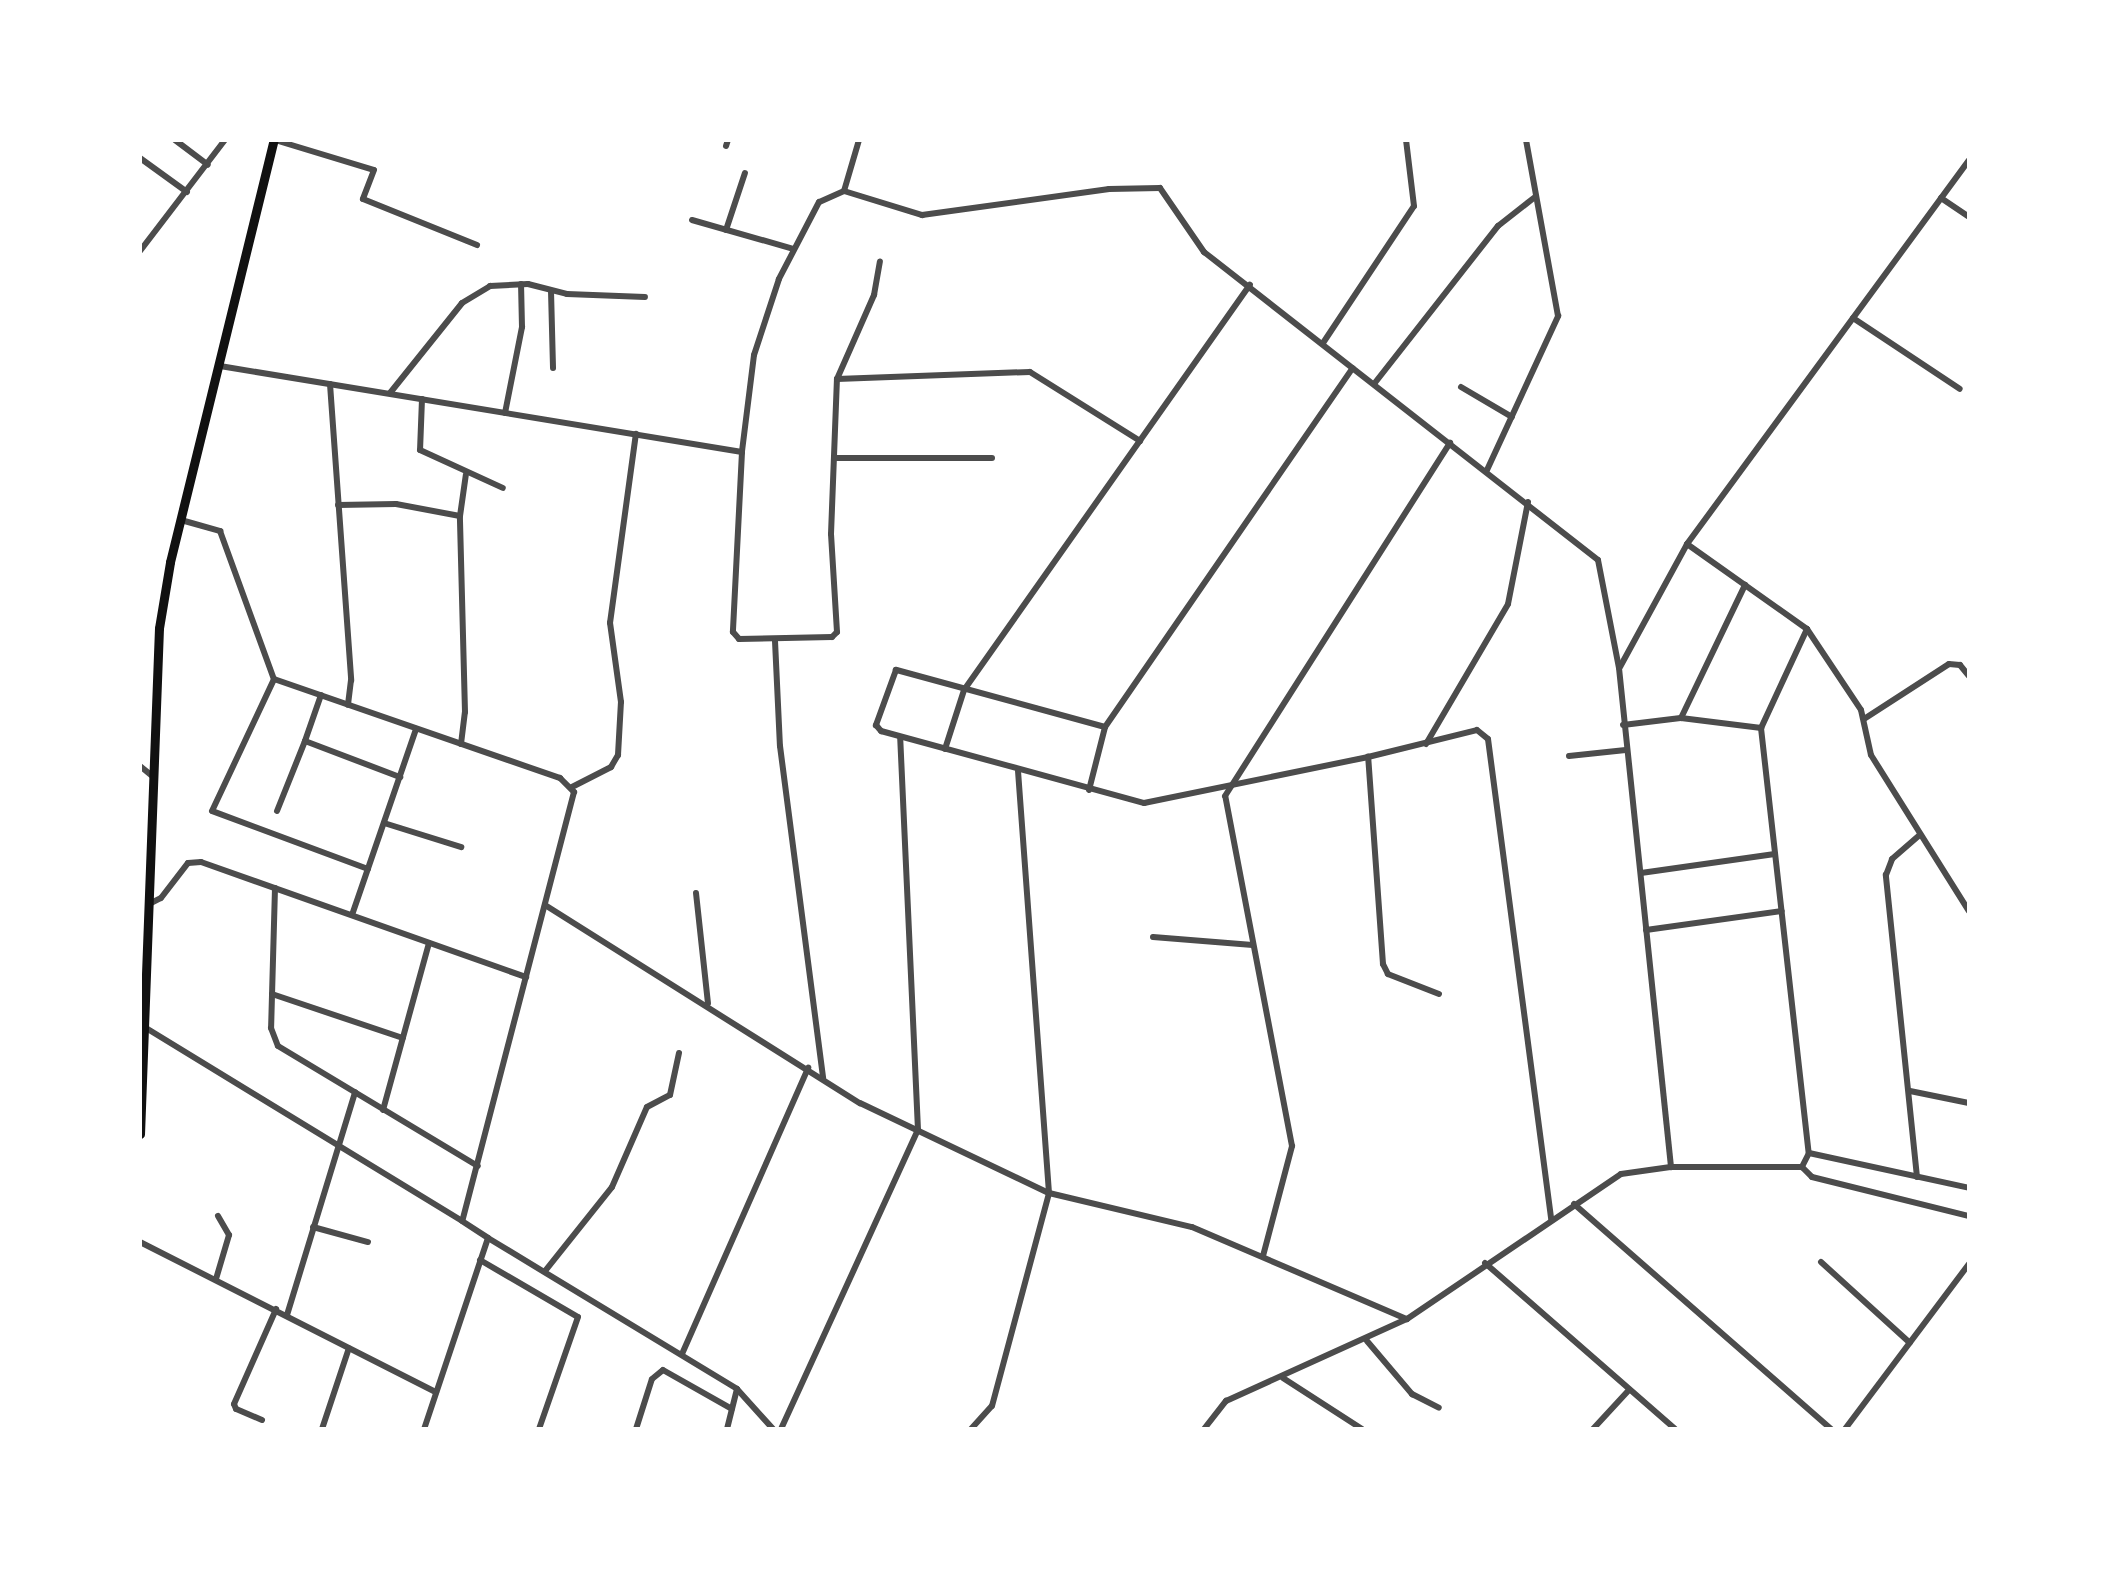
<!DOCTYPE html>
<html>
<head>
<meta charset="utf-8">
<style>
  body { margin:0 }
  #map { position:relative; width:2109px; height:1569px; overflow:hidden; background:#fff; font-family:"Noto Sans",sans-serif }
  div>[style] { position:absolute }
  .minor>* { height:6px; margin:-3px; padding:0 3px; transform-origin:3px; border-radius:3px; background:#4c4c4c }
  .secondary>* { height:9px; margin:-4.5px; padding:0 4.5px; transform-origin:4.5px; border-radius:4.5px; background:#111 }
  span { translate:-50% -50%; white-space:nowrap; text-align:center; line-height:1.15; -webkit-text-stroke:6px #fff; paint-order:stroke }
  .frame { position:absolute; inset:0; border:142px solid #fff; pointer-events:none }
</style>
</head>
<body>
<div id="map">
  <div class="minor">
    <i style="left:175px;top:140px;width:41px;rotate:37.1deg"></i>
    <i style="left:275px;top:140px;width:103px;rotate:16.9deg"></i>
    <i style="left:374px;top:170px;width:31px;rotate:111deg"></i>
    <i style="left:363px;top:199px;width:123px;rotate:22deg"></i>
    <i style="left:726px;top:146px;width:6px;rotate:-72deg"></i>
    <i style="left:140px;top:158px;width:58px;rotate:35.9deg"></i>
    <i style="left:844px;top:191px;width:82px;rotate:17.1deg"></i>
    <i style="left:922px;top:215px;width:189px;rotate:-7.9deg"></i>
    <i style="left:1109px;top:189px;width:51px;rotate:-1.1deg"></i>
    <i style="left:1160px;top:188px;width:78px;rotate:55.5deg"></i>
    <i style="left:1204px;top:252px;width:500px;rotate:38.02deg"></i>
    <i style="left:1598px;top:560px;width:110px;rotate:79deg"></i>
    <i style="left:1619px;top:668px;width:502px;rotate:84.05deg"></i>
    <i style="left:844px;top:191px;width:27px;rotate:156deg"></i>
    <i style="left:819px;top:202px;width:87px;rotate:117.5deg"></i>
    <i style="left:779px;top:279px;width:80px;rotate:108.2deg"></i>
    <i style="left:754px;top:355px;width:98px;rotate:97.1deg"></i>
    <i style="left:742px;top:452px;width:180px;rotate:92.9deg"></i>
    <i style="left:733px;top:632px;width:9px;rotate:49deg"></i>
    <i style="left:739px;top:639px;width:93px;rotate:-1.2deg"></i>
    <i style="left:832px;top:637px;width:7px;rotate:-45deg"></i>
    <i style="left:837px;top:632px;width:98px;rotate:-93.5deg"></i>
    <i style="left:831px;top:534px;width:155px;rotate:-87.8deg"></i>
    <i style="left:837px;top:379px;width:92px;rotate:-66.2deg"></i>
    <i style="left:874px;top:295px;width:34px;rotate:-80deg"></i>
    <i style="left:844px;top:191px;width:53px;rotate:-73.6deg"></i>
    <i style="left:1941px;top:198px;width:34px;rotate:34deg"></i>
    <i style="left:692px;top:220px;width:106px;rotate:15.9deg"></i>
    <i style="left:726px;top:230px;width:60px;rotate:-71.6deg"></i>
    <i style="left:140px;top:251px;width:140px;rotate:-52.6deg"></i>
    <i style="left:551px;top:291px;width:77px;rotate:88.5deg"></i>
    <i style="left:1853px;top:318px;width:128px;rotate:33.6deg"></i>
    <i style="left:1323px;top:343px;width:164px;rotate:-56.4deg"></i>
    <i style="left:1414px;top:206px;width:66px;rotate:-96.9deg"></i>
    <i style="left:220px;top:366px;width:529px;rotate:9.36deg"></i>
    <i style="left:837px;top:379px;width:193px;rotate:-2.1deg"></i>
    <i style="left:1030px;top:372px;width:130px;rotate:32.1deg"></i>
    <i style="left:330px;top:384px;width:297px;rotate:85.9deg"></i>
    <i style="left:351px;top:680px;width:25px;rotate:97deg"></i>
    <i style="left:1374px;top:384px;width:201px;rotate:-51.9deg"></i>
    <i style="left:1498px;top:226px;width:47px;rotate:-38.1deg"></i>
    <i style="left:1461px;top:387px;width:59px;rotate:30.5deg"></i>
    <i style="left:390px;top:393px;width:115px;rotate:-51.3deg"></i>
    <i style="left:462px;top:303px;width:33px;rotate:-31deg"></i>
    <i style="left:490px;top:286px;width:38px;rotate:-3deg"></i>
    <i style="left:528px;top:284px;width:40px;rotate:14.4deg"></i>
    <i style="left:567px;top:294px;width:78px;rotate:2.2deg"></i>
    <i style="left:422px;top:399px;width:51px;rotate:92.2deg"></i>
    <i style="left:420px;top:450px;width:91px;rotate:24.6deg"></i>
    <i style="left:505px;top:413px;width:88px;rotate:-78.8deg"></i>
    <i style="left:522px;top:327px;width:43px;rotate:-91.3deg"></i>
    <i style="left:834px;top:458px;width:158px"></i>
    <i style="left:1487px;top:470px;width:170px;rotate:-65.2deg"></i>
    <i style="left:1558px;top:316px;width:179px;rotate:-100.3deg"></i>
    <i style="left:338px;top:505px;width:58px;rotate:-1deg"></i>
    <i style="left:396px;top:504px;width:65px;rotate:10.6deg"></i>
    <i style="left:181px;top:520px;width:41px;rotate:15.8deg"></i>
    <i style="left:220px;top:531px;width:158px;rotate:70deg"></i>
    <i style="left:1687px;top:544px;width:147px;rotate:35.3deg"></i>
    <i style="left:1807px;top:629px;width:109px;rotate:114.9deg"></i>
    <i style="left:1807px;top:629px;width:97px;rotate:56.3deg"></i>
    <i style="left:1861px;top:710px;width:46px;rotate:77.5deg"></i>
    <i style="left:1871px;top:755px;width:184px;rotate:57.9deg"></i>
    <i style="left:775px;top:641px;width:105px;rotate:87.3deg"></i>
    <i style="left:780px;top:746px;width:335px;rotate:82.6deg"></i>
    <i style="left:1620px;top:667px;width:140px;rotate:-61.4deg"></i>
    <i style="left:1687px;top:544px;width:476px;rotate:-53.7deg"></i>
    <i style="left:321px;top:695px;width:49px;rotate:109.2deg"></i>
    <i style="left:305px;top:741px;width:102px;rotate:20.8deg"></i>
    <i style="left:1681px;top:718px;width:148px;rotate:-64.3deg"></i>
    <i style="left:1864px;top:719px;width:101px;rotate:-32.9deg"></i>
    <i style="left:1949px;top:664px;width:11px;rotate:5deg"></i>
    <i style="left:1960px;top:665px;width:14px;rotate:51deg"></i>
    <i style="left:1623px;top:725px;width:58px;rotate:-6.9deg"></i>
    <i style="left:1681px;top:718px;width:81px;rotate:7.1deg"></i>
    <i style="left:1105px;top:727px;width:217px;rotate:-164.7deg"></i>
    <i style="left:896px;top:670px;width:59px;rotate:110deg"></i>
    <i style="left:876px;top:725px;width:8px;rotate:50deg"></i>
    <i style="left:881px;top:731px;width:273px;rotate:15.3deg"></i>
    <i style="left:1144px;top:803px;width:229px;rotate:-11.6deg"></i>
    <i style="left:1761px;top:728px;width:428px;rotate:83.6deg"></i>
    <i style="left:1809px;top:1153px;width:16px;rotate:117deg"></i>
    <i style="left:461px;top:744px;width:32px;rotate:-83deg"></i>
    <i style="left:465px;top:712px;width:196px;rotate:-91.5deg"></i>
    <i style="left:460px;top:516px;width:42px;rotate:-81.9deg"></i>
    <i style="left:1426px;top:744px;width:162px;rotate:-59.6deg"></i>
    <i style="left:1508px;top:604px;width:104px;rotate:-78.9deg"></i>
    <i style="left:945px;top:749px;width:62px;rotate:-72.1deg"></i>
    <i style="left:964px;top:690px;width:496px;rotate:-54.8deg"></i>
    <i style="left:1569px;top:756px;width:57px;rotate:-6deg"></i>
    <i style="left:140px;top:766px;width:14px;rotate:39deg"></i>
    <i style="left:572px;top:787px;width:44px;rotate:-27.1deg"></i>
    <i style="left:611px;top:767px;width:14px;rotate:-60deg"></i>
    <i style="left:618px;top:755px;width:53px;rotate:-86.8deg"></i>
    <i style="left:621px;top:702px;width:80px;rotate:-97.9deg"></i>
    <i style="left:610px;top:623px;width:191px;rotate:-82.2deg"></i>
    <i style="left:1089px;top:790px;width:65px;rotate:-75.7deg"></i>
    <i style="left:1105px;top:727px;width:436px;rotate:-55.4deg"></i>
    <i style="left:277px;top:811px;width:75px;rotate:-68.2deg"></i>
    <i style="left:384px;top:823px;width:81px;rotate:17.3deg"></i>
    <i style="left:368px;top:869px;width:166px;rotate:-159.6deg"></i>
    <i style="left:212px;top:811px;width:146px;rotate:-64.8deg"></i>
    <i style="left:274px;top:679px;width:303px;rotate:19.1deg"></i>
    <i style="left:560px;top:778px;width:20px;rotate:45deg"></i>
    <i style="left:574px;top:792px;width:443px;rotate:104.6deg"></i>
    <i style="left:462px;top:1221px;width:31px;rotate:33deg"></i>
    <i style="left:488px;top:1238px;width:201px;rotate:108.5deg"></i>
    <i style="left:1641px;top:873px;width:135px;rotate:-8.1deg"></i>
    <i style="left:275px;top:888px;width:140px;rotate:91.6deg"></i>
    <i style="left:271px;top:1028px;width:19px;rotate:69deg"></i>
    <i style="left:278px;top:1046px;width:233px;rotate:31deg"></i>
    <i style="left:696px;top:893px;width:111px;rotate:83.8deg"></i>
    <i style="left:149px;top:904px;width:13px;rotate:-27deg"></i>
    <i style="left:161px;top:898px;width:44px;rotate:-52.4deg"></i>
    <i style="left:188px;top:863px;width:13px;rotate:-4deg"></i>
    <i style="left:201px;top:862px;width:345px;rotate:19.5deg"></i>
    <i style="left:545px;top:905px;width:372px;rotate:32.2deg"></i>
    <i style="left:860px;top:1103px;width:209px;rotate:25.5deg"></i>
    <i style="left:1049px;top:1193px;width:147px;rotate:13.4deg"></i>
    <i style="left:1192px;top:1227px;width:234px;rotate:23.2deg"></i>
    <i style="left:352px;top:915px;width:197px;rotate:-71deg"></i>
    <i style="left:1646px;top:930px;width:137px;rotate:-8deg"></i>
    <i style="left:1153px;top:937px;width:100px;rotate:4.6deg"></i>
    <i style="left:272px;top:994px;width:138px;rotate:18.6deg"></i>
    <i style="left:1439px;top:994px;width:55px;rotate:-158.6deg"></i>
    <i style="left:1388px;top:974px;width:11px;rotate:-117deg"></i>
    <i style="left:1383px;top:964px;width:208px;rotate:-94.1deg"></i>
    <i style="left:1368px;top:757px;width:112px;rotate:-13.9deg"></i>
    <i style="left:1477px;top:730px;width:14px;rotate:39deg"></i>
    <i style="left:1488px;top:739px;width:485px;rotate:82.5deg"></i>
    <i style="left:146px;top:1028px;width:370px;rotate:31.4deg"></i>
    <i style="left:1910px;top:1091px;width:60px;rotate:11.5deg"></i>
    <i style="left:383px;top:1110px;width:173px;rotate:-74.6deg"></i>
    <i style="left:1809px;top:1153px;width:164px;rotate:12.3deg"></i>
    <i style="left:1802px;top:1167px;width:14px;rotate:45deg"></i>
    <i style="left:1812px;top:1177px;width:162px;rotate:14deg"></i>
    <i style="left:1917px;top:1177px;width:304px;rotate:-95.9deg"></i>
    <i style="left:1886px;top:875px;width:17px;rotate:-69deg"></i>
    <i style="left:1892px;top:859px;width:37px;rotate:-41deg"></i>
    <i style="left:1574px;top:1204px;width:342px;rotate:41.2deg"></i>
    <i style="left:313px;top:1227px;width:57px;rotate:15.3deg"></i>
    <i style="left:488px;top:1238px;width:291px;rotate:31.2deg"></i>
    <i style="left:737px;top:1389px;width:54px;rotate:48deg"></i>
    <i style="left:140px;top:1242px;width:332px;rotate:26.9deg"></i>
    <i style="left:1263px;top:1256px;width:114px;rotate:-75.2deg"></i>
    <i style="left:1292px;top:1146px;width:356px;rotate:-100.8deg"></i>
    <i style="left:1225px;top:796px;width:419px;rotate:-57.5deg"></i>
    <i style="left:480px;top:1260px;width:113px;rotate:30.2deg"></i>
    <i style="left:578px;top:1317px;width:119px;rotate:109.2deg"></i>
    <i style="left:1821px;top:1262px;width:120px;rotate:42.3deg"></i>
    <i style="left:1485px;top:1263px;width:252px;rotate:41.1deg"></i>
    <i style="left:545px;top:1271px;width:107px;rotate:-51.4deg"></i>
    <i style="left:612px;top:1187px;width:87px;rotate:-66.4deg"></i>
    <i style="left:647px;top:1107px;width:26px;rotate:-28deg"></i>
    <i style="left:670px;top:1095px;width:43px;rotate:-77.9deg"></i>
    <i style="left:216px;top:1279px;width:46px;rotate:-73.5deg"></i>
    <i style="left:229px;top:1235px;width:22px;rotate:-120deg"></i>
    <i style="left:287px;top:1315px;width:233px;rotate:-73deg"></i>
    <i style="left:1367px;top:1341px;width:70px;rotate:49.7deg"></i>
    <i style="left:1412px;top:1394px;width:30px;rotate:27deg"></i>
    <i style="left:682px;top:1354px;width:313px;rotate:-66.2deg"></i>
    <i style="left:1283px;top:1378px;width:94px;rotate:32.8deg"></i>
    <i style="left:262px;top:1420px;width:28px;rotate:-157deg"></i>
    <i style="left:236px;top:1409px;width:5px;rotate:-112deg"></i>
    <i style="left:234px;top:1404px;width:104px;rotate:-66.1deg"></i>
    <i style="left:322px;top:1429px;width:85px;rotate:-71.6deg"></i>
    <i style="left:636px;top:1429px;width:52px;rotate:-72.3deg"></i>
    <i style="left:652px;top:1379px;width:14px;rotate:-39deg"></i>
    <i style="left:663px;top:1370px;width:79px;rotate:29.5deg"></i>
    <i style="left:727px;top:1429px;width:41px;rotate:-76deg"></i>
    <i style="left:781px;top:1429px;width:329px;rotate:-65.4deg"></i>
    <i style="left:918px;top:1130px;width:393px;rotate:-92.6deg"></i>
    <i style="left:971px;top:1429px;width:31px;rotate:-48deg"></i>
    <i style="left:992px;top:1406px;width:220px;rotate:-75deg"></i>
    <i style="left:1049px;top:1193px;width:423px;rotate:-94.2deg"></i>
    <i style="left:1204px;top:1429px;width:36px;rotate:-52deg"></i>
    <i style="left:1226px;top:1401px;width:199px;rotate:-24.4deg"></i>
    <i style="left:1407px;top:1319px;width:258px;rotate:-34.1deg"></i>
    <i style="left:1621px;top:1174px;width:50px;rotate:-8deg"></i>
    <i style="left:1671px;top:1167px;width:131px"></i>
    <i style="left:1593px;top:1429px;width:53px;rotate:-47.3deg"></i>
    <i style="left:1845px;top:1429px;width:206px;rotate:-53.1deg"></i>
  </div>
  <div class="secondary">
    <i style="left:140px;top:1134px;width:506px;rotate:-87.85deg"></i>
    <i style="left:159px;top:628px;width:67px;rotate:-80.5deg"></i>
    <i style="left:170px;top:562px;width:435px;rotate:-76.2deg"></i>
  </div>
  <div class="frame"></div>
</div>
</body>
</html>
